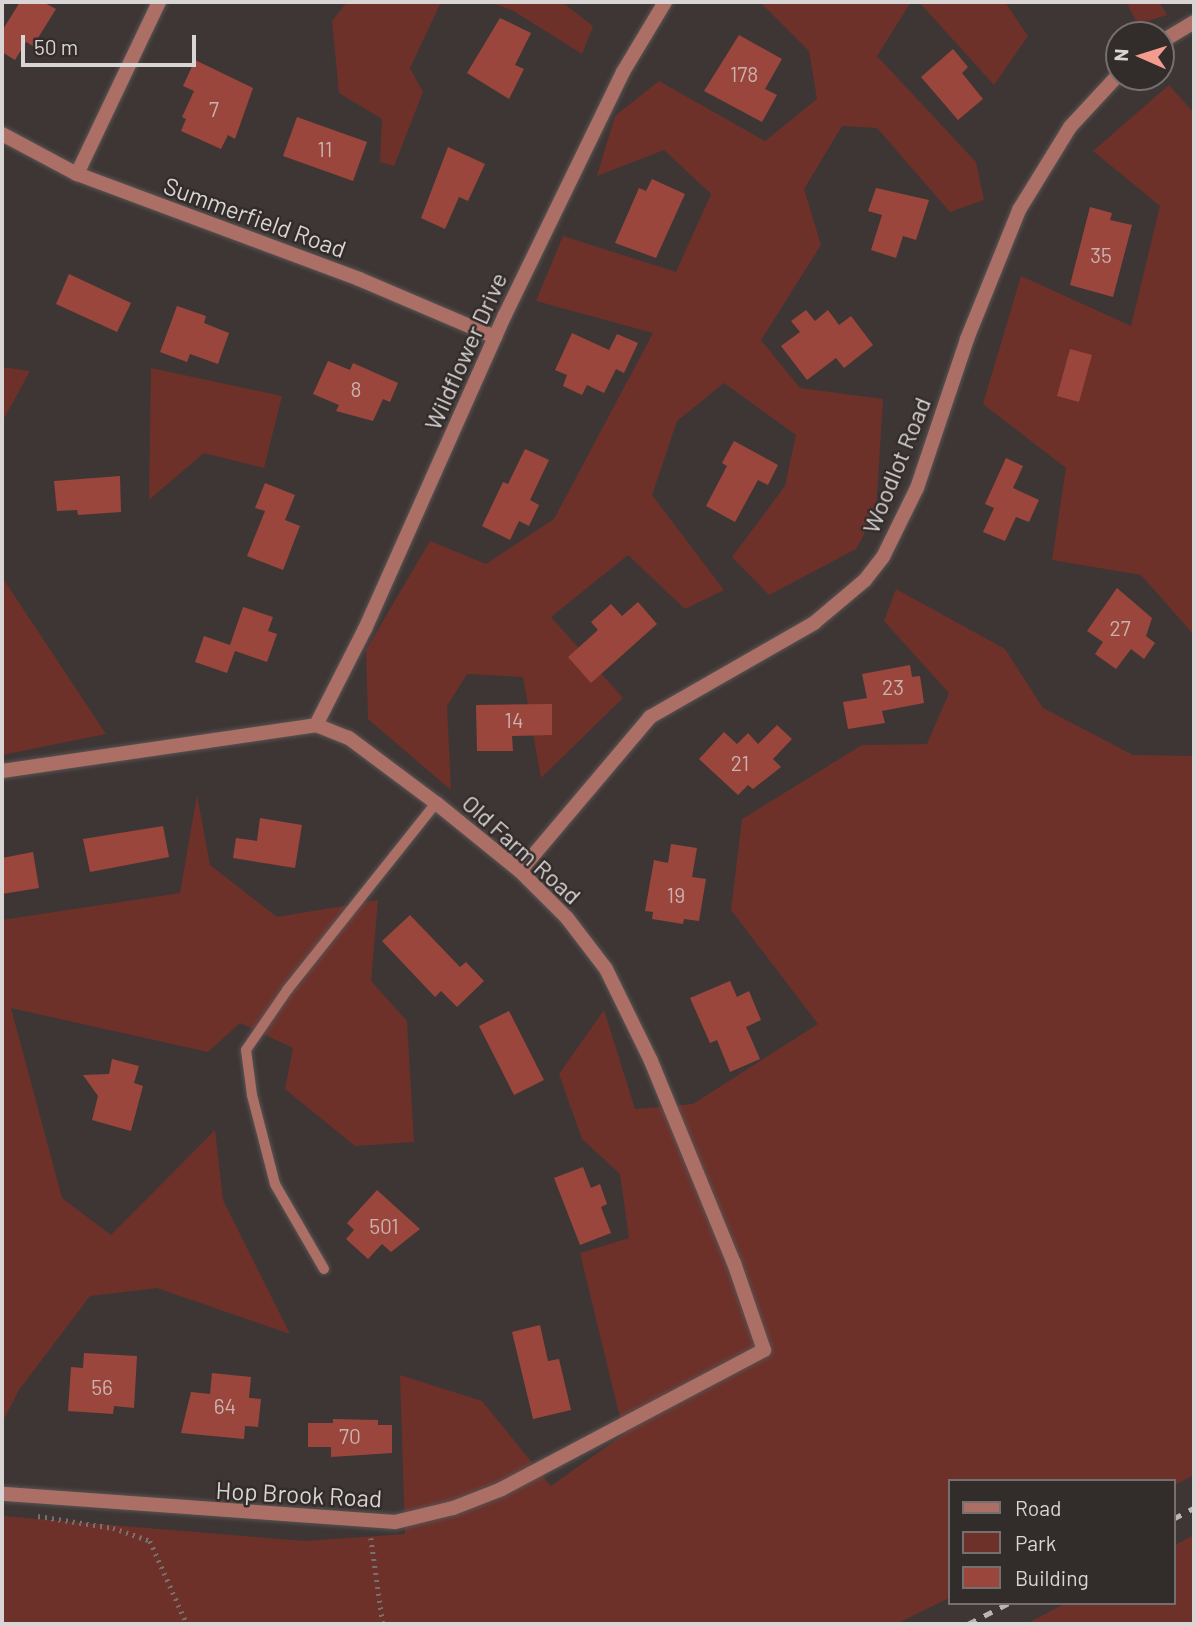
<!DOCTYPE html>
<html>
<head>
<meta charset="utf-8">
<style>
  body { margin:0 }
  #map { position:relative; width:1196px; height:1626px; overflow:hidden; background:#3d3635; font-family:Barlow,sans-serif }
  div>[style] { position:absolute }
  .green>* { inset:0; background:#6d312a }
  .building>* { inset:0; background:#9b463c }
  .path>* { height:4.5px; margin-top:-2.25px; transform-origin:0; background:repeating-linear-gradient(90deg,#76706f 0 2px,transparent 0 7px) }
  .roads { filter:drop-shadow(0 0 2px #595352) drop-shadow(0 0 2px #595352) }
  .service>* { height:10px; margin:-5px; padding:0 5px; transform-origin:5px; border-radius:5px; background:#ac6f66 }
  .minor>* { height:14px; margin:-7px; padding:0 7px; transform-origin:7px; border-radius:7px; background:#ac6f66 }
  .rail>* { height:5px; margin-top:-2.5px; transform-origin:0; background:repeating-linear-gradient(90deg,#b9b5b4 0 9px,transparent 0 18px) }
  span { translate:-50% -50%; white-space:nowrap; text-align:center; line-height:1.15; -webkit-text-stroke:5px #322c2b; paint-order:stroke }
  .number-label { font-size:21px; color:#cab1ae }
  .number-label span { -webkit-text-stroke-width:0 }
  .street-label { font-size:24px; color:#d9d5d4 }
  .frame { position:absolute; inset:0; border:4px solid #d9d5d4; pointer-events:none }
  .legend { position:absolute; left:948px; top:1479px; width:228px; height:126px; box-sizing:border-box; background:#322c2b; border:2px solid #75706f; margin:0; padding:9px 12px; list-style:none; font-size:21px; color:#d9d5d4 }
  .legend li { display:flex; align-items:center; gap:14px; height:35px }
  .legend b { width:35px; border:2px solid #75706f }
  .north { position:absolute; left:1105px; top:21px; width:70px; height:70px; box-sizing:border-box; background:#322c2b; border:2px solid #75706f; border-radius:50%; rotate:273deg; font-size:19px; font-weight:700; line-height:28px; text-align:center; color:#d9d5d4 }
  .north::after { content:''; display:block; margin:auto; width:24px; height:32px; background:#f59c90; clip-path:polygon(50% 0,100% 100%,50% 72%,0 100%) }
  .scale { position:absolute; left:21px; top:35px; width:175px; height:32px; box-sizing:border-box; border:4px solid #d9d5d4; border-top:0; padding-left:9px; font-size:21px; line-height:24px; white-space:nowrap; color:#d9d5d4; -webkit-text-stroke:5px #322c2b; paint-order:stroke }
</style>
</head>
<body>
<div id="map">
  <div class="green">
    <i style="clip-path:polygon(347px 2px,441px 2px,410px 68px,423px 92px,394px 166px,380px 162px,382px 119px,339px 93px,332px 21px)"></i>
    <i style="clip-path:polygon(489px 2px,562px 2px,593px 26px,582px 54px,512px 10px)"></i>
    <i style="clip-path:polygon(760px 2px,911px 2px,877px 56px,976px 162px,984px 200px,950px 212px,877px 128px,842px 126px,804px 189px,821px 245px,761px 340px,800px 388px,883px 399px,876px 512px,856px 549px,769px 595px,732px 557px,785px 486px,796px 435px,724px 383px,677px 421px,652px 495px,724px 590px,685px 609px,628px 555px,551px 617px,623px 698px,541px 778px,523px 677px,467px 674px,447px 706px,451px 790px,368px 719px,366px 650px,430px 541px,486px 564px,554px 519px,653px 333px,536px 301px,563px 236px,676px 272px,711px 194px,664px 150px,597px 176px,615px 116px,659px 81px,765px 141px,817px 99px,809px 51px)"></i>
    <i style="clip-path:polygon(919px 2px,1005px 2px,1028px 36px,994px 85px)"></i>
    <i style="clip-path:polygon(1126px 2px,1159px 2px,1167px 15px,1138px 24px)"></i>
    <i style="clip-path:polygon(1169px 85px,1194px 113px,1194px 635px,1141px 575px,1052px 560px,1066px 468px,983px 404px,1021px 276px,1131px 326px,1160px 206px,1093px 151px)"></i>
    <i style="clip-path:polygon(2px 367px,30px 371px,2px 422px)"></i>
    <i style="clip-path:polygon(151px 368px,282px 396px,264px 468px,204px 453px,149px 500px)"></i>
    <i style="clip-path:polygon(2px 577px,106px 734px,2px 755px)"></i>
    <i style="clip-path:polygon(896px 589px,1005px 649px,1043px 708px,1133px 755px,1194px 756px,1194px 1475px,1173px 1486px,1173px 1481px,949px 1481px,949px 1598px,896px 1624px,2px 1624px,2px 1516px,305px 1541px,405px 1534px,400px 1375px,482px 1401px,551px 1486px,624px 1434px,580px 1253px,629px 1238px,620px 1174px,582px 1139px,559px 1074px,604px 1010px,635px 1109px,693px 1104px,818px 1024px,731px 910px,742px 819px,862px 745px,927px 744px,949px 693px,884px 621px)"></i>
    <i style="clip-path:polygon(197px 795px,210px 865px,277px 917px,378px 900px,371px 981px,407px 1021px,414px 1142px,355px 1146px,285px 1089px,293px 1048px,240px 1023px,208px 1052px,11px 1008px,62px 1198px,111px 1235px,215px 1130px,223px 1200px,290px 1334px,157px 1288px,90px 1296px,19px 1390px,2px 1423px,2px 920px,180px 893px)"></i>
    <i style="clip-path:polygon(1194px 1535px,1194px 1624px,1026px 1624px,1066px 1603px,1173px 1603px,1173px 1546px)"></i>
  </div>
  <div class="building">
    <i style="clip-path:polygon(20px 2px,43px 2px,56px 9px,33px 46px,26px 42px,15px 60px,2px 52px,2px 31px)"></i>
    <i style="clip-path:polygon(500px 18px,531px 33px,515px 65px,524px 69px,509px 99px,467px 73px)"></i>
    <i style="clip-path:polygon(739px 35px,782px 59px,765px 89px,777px 95px,762px 122px,704px 91px)"></i>
    <i style="clip-path:polygon(953px 49px,968px 67px,962px 73px,983px 99px,958px 120px,921px 77px)"></i>
    <i style="clip-path:polygon(195px 60px,253px 88px,235px 139px,228px 135px,221px 149px,181px 131px,186px 119px,182px 117px,194px 91px,183px 86px)"></i>
    <i style="clip-path:polygon(297px 117px,367px 142px,353px 181px,283px 156px)"></i>
    <i style="clip-path:polygon(448px 147px,485px 164px,468px 201px,459px 197px,445px 229px,421px 218px)"></i>
    <i style="clip-path:polygon(652px 179px,685px 194px,656px 258px,615px 243px,639px 188px,646px 191px)"></i>
    <i style="clip-path:polygon(876px 188px,929px 200px,916px 240px,903px 236px,896px 258px,871px 250px,882px 215px,868px 211px)"></i>
    <i style="clip-path:polygon(1090px 207px,1112px 213px,1110px 220px,1132px 225px,1113px 297px,1070px 285px)"></i>
    <i style="clip-path:polygon(69px 274px,131px 303px,117px 332px,56px 304px)"></i>
    <i style="clip-path:polygon(177px 306px,206px 316px,204px 323px,229px 333px,218px 364px,190px 354px,187px 362px,160px 352px)"></i>
    <i style="clip-path:polygon(806px 310px,815px 321px,828px 310px,839px 325px,851px 316px,873px 345px,844px 368px,836px 358px,807px 380px,781px 346px,800px 332px,791px 321px)"></i>
    <i style="clip-path:polygon(572px 333px,609px 350px,617px 334px,638px 343px,624px 373px,616px 369px,604px 393px,587px 385px,582px 395px,563px 386px,567px 375px,555px 370px)"></i>
    <i style="clip-path:polygon(1070px 349px,1092px 355px,1079px 402px,1057px 396px)"></i>
    <i style="clip-path:polygon(328px 361px,350px 370px,353px 363px,398px 383px,390px 402px,383px 399px,373px 421px,336px 411px,339px 405px,313px 394px)"></i>
    <i style="clip-path:polygon(734px 441px,778px 465px,768px 485px,758px 480px,735px 522px,706px 506px,727px 466px,722px 463px)"></i>
    <i style="clip-path:polygon(525px 449px,549px 460px,530px 500px,539px 505px,529px 526px,519px 521px,510px 540px,482px 526px,503px 482px,508px 484px)"></i>
    <i style="clip-path:polygon(1006px 458px,1023px 466px,1013px 488px,1039px 500px,1029px 522px,1016px 517px,1005px 541px,983px 532px,994px 508px,985px 504px)"></i>
    <i style="clip-path:polygon(120px 476px,121px 512px,78px 515px,77px 510px,57px 511px,54px 481px)"></i>
    <i style="clip-path:polygon(265px 483px,295px 495px,285px 520px,300px 526px,283px 570px,247px 556px,265px 511px,255px 508px)"></i>
    <i style="clip-path:polygon(1117px 588px,1152px 618px,1146px 636px,1155px 643px,1144px 659px,1131px 649px,1116px 669px,1095px 654px,1103px 642px,1087px 631px)"></i>
    <i style="clip-path:polygon(638px 602px,657px 624px,591px 683px,568px 657px,598px 630px,591px 622px,611px 604px,622px 616px)"></i>
    <i style="clip-path:polygon(243px 607px,273px 617px,268px 631px,277px 634px,267px 662px,235px 651px,227px 673px,195px 662px,204px 636px,230px 645px)"></i>
    <i style="clip-path:polygon(910px 665px,912px 677px,920px 676px,924px 703px,882px 711px,885px 723px,848px 729px,843px 702px,867px 698px,862px 674px)"></i>
    <i style="clip-path:polygon(552px 704px,552px 735px,512px 736px,513px 751px,477px 751px,476px 705px)"></i>
    <i style="clip-path:polygon(777px 725px,792px 739px,773px 759px,781px 767px,753px 789px,748px 785px,738px 795px,699px 759px,724px 732px,737px 744px,748px 733px,758px 744px)"></i>
    <i style="clip-path:polygon(260px 818px,302px 825px,295px 868px,233px 858px,236px 838px,257px 841px)"></i>
    <i style="clip-path:polygon(163px 826px,169px 857px,90px 872px,83px 839px)"></i>
    <i style="clip-path:polygon(671px 844px,697px 848px,692px 877px,706px 879px,699px 921px,684px 919px,683px 924px,652px 919px,653px 912px,645px 911px,654px 860px,668px 863px)"></i>
    <i style="clip-path:polygon(33px 852px,39px 888px,2px 894px,2px 858px)"></i>
    <i style="clip-path:polygon(410px 915px,460px 967px,466px 962px,484px 981px,457px 1007px,441px 991px,435px 997px,382px 941px)"></i>
    <i style="clip-path:polygon(730px 981px,737px 997px,749px 991px,761px 1020px,746px 1027px,760px 1059px,730px 1072px,717px 1040px,710px 1043px,690px 998px)"></i>
    <i style="clip-path:polygon(509px 1011px,544px 1080px,514px 1095px,479px 1026px)"></i>
    <i style="clip-path:polygon(112px 1059px,139px 1066px,134px 1083px,143px 1086px,131px 1131px,92px 1120px,98px 1096px,83px 1075px,109px 1074px)"></i>
    <i style="clip-path:polygon(583px 1167px,591px 1188px,600px 1184px,607px 1204px,601px 1207px,611px 1233px,580px 1245px,554px 1178px)"></i>
    <i style="clip-path:polygon(377px 1190px,420px 1229px,391px 1252px,382px 1244px,368px 1259px,346px 1239px,354px 1230px,347px 1223px)"></i>
    <i style="clip-path:polygon(540px 1325px,548px 1361px,559px 1359px,571px 1410px,533px 1419px,512px 1332px)"></i>
    <i style="clip-path:polygon(84px 1353px,137px 1356px,134px 1408px,114px 1406px,113px 1414px,68px 1411px,71px 1367px,83px 1368px)"></i>
    <i style="clip-path:polygon(212px 1373px,251px 1377px,249px 1398px,261px 1399px,258px 1427px,245px 1426px,244px 1439px,181px 1433px,191px 1392px,210px 1394px)"></i>
    <i style="clip-path:polygon(333px 1419px,378px 1420px,378px 1425px,392px 1425px,392px 1453px,331px 1457px,331px 1447px,308px 1447px,308px 1423px,333px 1423px)"></i>
  </div>
  <div class="path">
    <i style="left:38px;top:1516px;width:76px;rotate:9.1deg"></i>
    <i style="left:113px;top:1528px;width:39px;rotate:19deg"></i>
    <i style="left:150px;top:1541px;width:91px;rotate:66deg"></i>
    <i style="left:371px;top:1538px;width:87px;rotate:82.1deg"></i>
  </div>
  <div class="roads">
    <div class="service">
      <i style="left:324px;top:1269px;width:98px;rotate:-120deg"></i>
      <i style="left:275px;top:1184px;width:92px;rotate:-104.5deg"></i>
      <i style="left:252px;top:1095px;width:45px;rotate:-97.6deg"></i>
      <i style="left:246px;top:1050px;width:74px;rotate:-55.5deg"></i>
      <i style="left:288px;top:989px;width:238px;rotate:-51.5deg"></i>
    </div>
    <div class="minor">
      <i style="left:1161px;top:42px;width:39px;rotate:-31deg"></i>
      <i style="left:2px;top:134px;width:85px;rotate:28.1deg"></i>
      <i style="left:77px;top:174px;width:301px;rotate:20.4deg"></i>
      <i style="left:359px;top:279px;width:148px;rotate:23.1deg"></i>
      <i style="left:77px;top:174px;width:191px;rotate:-64.5deg"></i>
      <i style="left:316px;top:725px;width:108px;rotate:-63deg"></i>
      <i style="left:365px;top:629px;width:344px;rotate:-66deg"></i>
      <i style="left:505px;top:315px;width:270px;rotate:-64.1deg"></i>
      <i style="left:623px;top:72px;width:82px;rotate:-59deg"></i>
      <i style="left:2px;top:771px;width:317px;rotate:-8.3deg"></i>
      <i style="left:316px;top:725px;width:35px;rotate:22deg"></i>
      <i style="left:349px;top:738px;width:109px;rotate:36.8deg"></i>
      <i style="left:436px;top:803px;width:108px;rotate:39deg"></i>
      <i style="left:520px;top:871px;width:66px;rotate:45deg"></i>
      <i style="left:567px;top:918px;width:64px;rotate:52.6deg"></i>
      <i style="left:606px;top:969px;width:102px;rotate:63.9deg"></i>
      <i style="left:651px;top:1061px;width:218px;rotate:67.7deg"></i>
      <i style="left:734px;top:1263px;width:92px;rotate:71deg"></i>
      <i style="left:764px;top:1350px;width:297px;rotate:152.1deg"></i>
      <i style="left:502px;top:1489px;width:53px;rotate:158.8deg"></i>
      <i style="left:453px;top:1508px;width:60px;rotate:166.4deg"></i>
      <i style="left:395px;top:1522px;width:394px;rotate:-175.9deg"></i>
      <i style="left:520px;top:871px;width:202px;rotate:-49.8deg"></i>
      <i style="left:650px;top:717px;width:189px;rotate:-29.8deg"></i>
      <i style="left:814px;top:623px;width:67px;rotate:-40.1deg"></i>
      <i style="left:865px;top:580px;width:29px;rotate:-52deg"></i>
      <i style="left:883px;top:557px;width:77px;rotate:-63.8deg"></i>
      <i style="left:917px;top:488px;width:157px;rotate:-71.4deg"></i>
      <i style="left:967px;top:339px;width:139px;rotate:-68deg"></i>
      <i style="left:1019px;top:210px;width:97px;rotate:-58.4deg"></i>
      <i style="left:1070px;top:127px;width:72px;rotate:-47.2deg"></i>
    </div>
  </div>
  <div class="rail">
    <i style="left:1173px;top:1519px;width:24px;rotate:-28deg"></i>
    <i style="left:968px;top:1624px;width:46px;rotate:-27.1deg"></i>
  </div>
  <div class="number-label">
    <span style="left:744px;top:74px">178</span>
    <span style="left:214px;top:109px">7</span>
    <span style="left:325px;top:149px">11</span>
    <span style="left:1101px;top:255px">35</span>
    <span style="left:356px;top:389px">8</span>
    <span style="left:1120px;top:628px">27</span>
    <span style="left:893px;top:687px">23</span>
    <span style="left:514px;top:720px">14</span>
    <span style="left:740px;top:763px">21</span>
    <span style="left:676px;top:895px">19</span>
    <span style="left:384px;top:1226px">501</span>
    <span style="left:102px;top:1387px">56</span>
    <span style="left:225px;top:1406px">64</span>
    <span style="left:350px;top:1436px">70</span>
  </div>
  <div class="street-label">
    <span style="left:255px;top:217px;rotate:20deg">Summerfield Road</span>
    <span style="left:465px;top:351px;rotate:-66deg">Wildflower Drive</span>
    <span style="left:896px;top:465px;rotate:-68deg">Woodlot Road</span>
    <span style="left:522px;top:849px;rotate:42deg">Old Farm Road</span>
    <span style="left:299px;top:1494px;rotate:3deg">Hop Brook Road</span>
  </div>
  <div class="frame"></div>
  <ul class="legend">
  <li><b style="height:9px;background:#ac6f66"></b>Road</li>
  <li><b style="height:19px;background:#6d312a"></b>Park</li>
  <li><b style="height:19px;background:#9b463c"></b>Building</li>
  </ul>
  <div class="north">N</div>
  <div class="scale">50 m</div>
</div>
</body>
</html>
